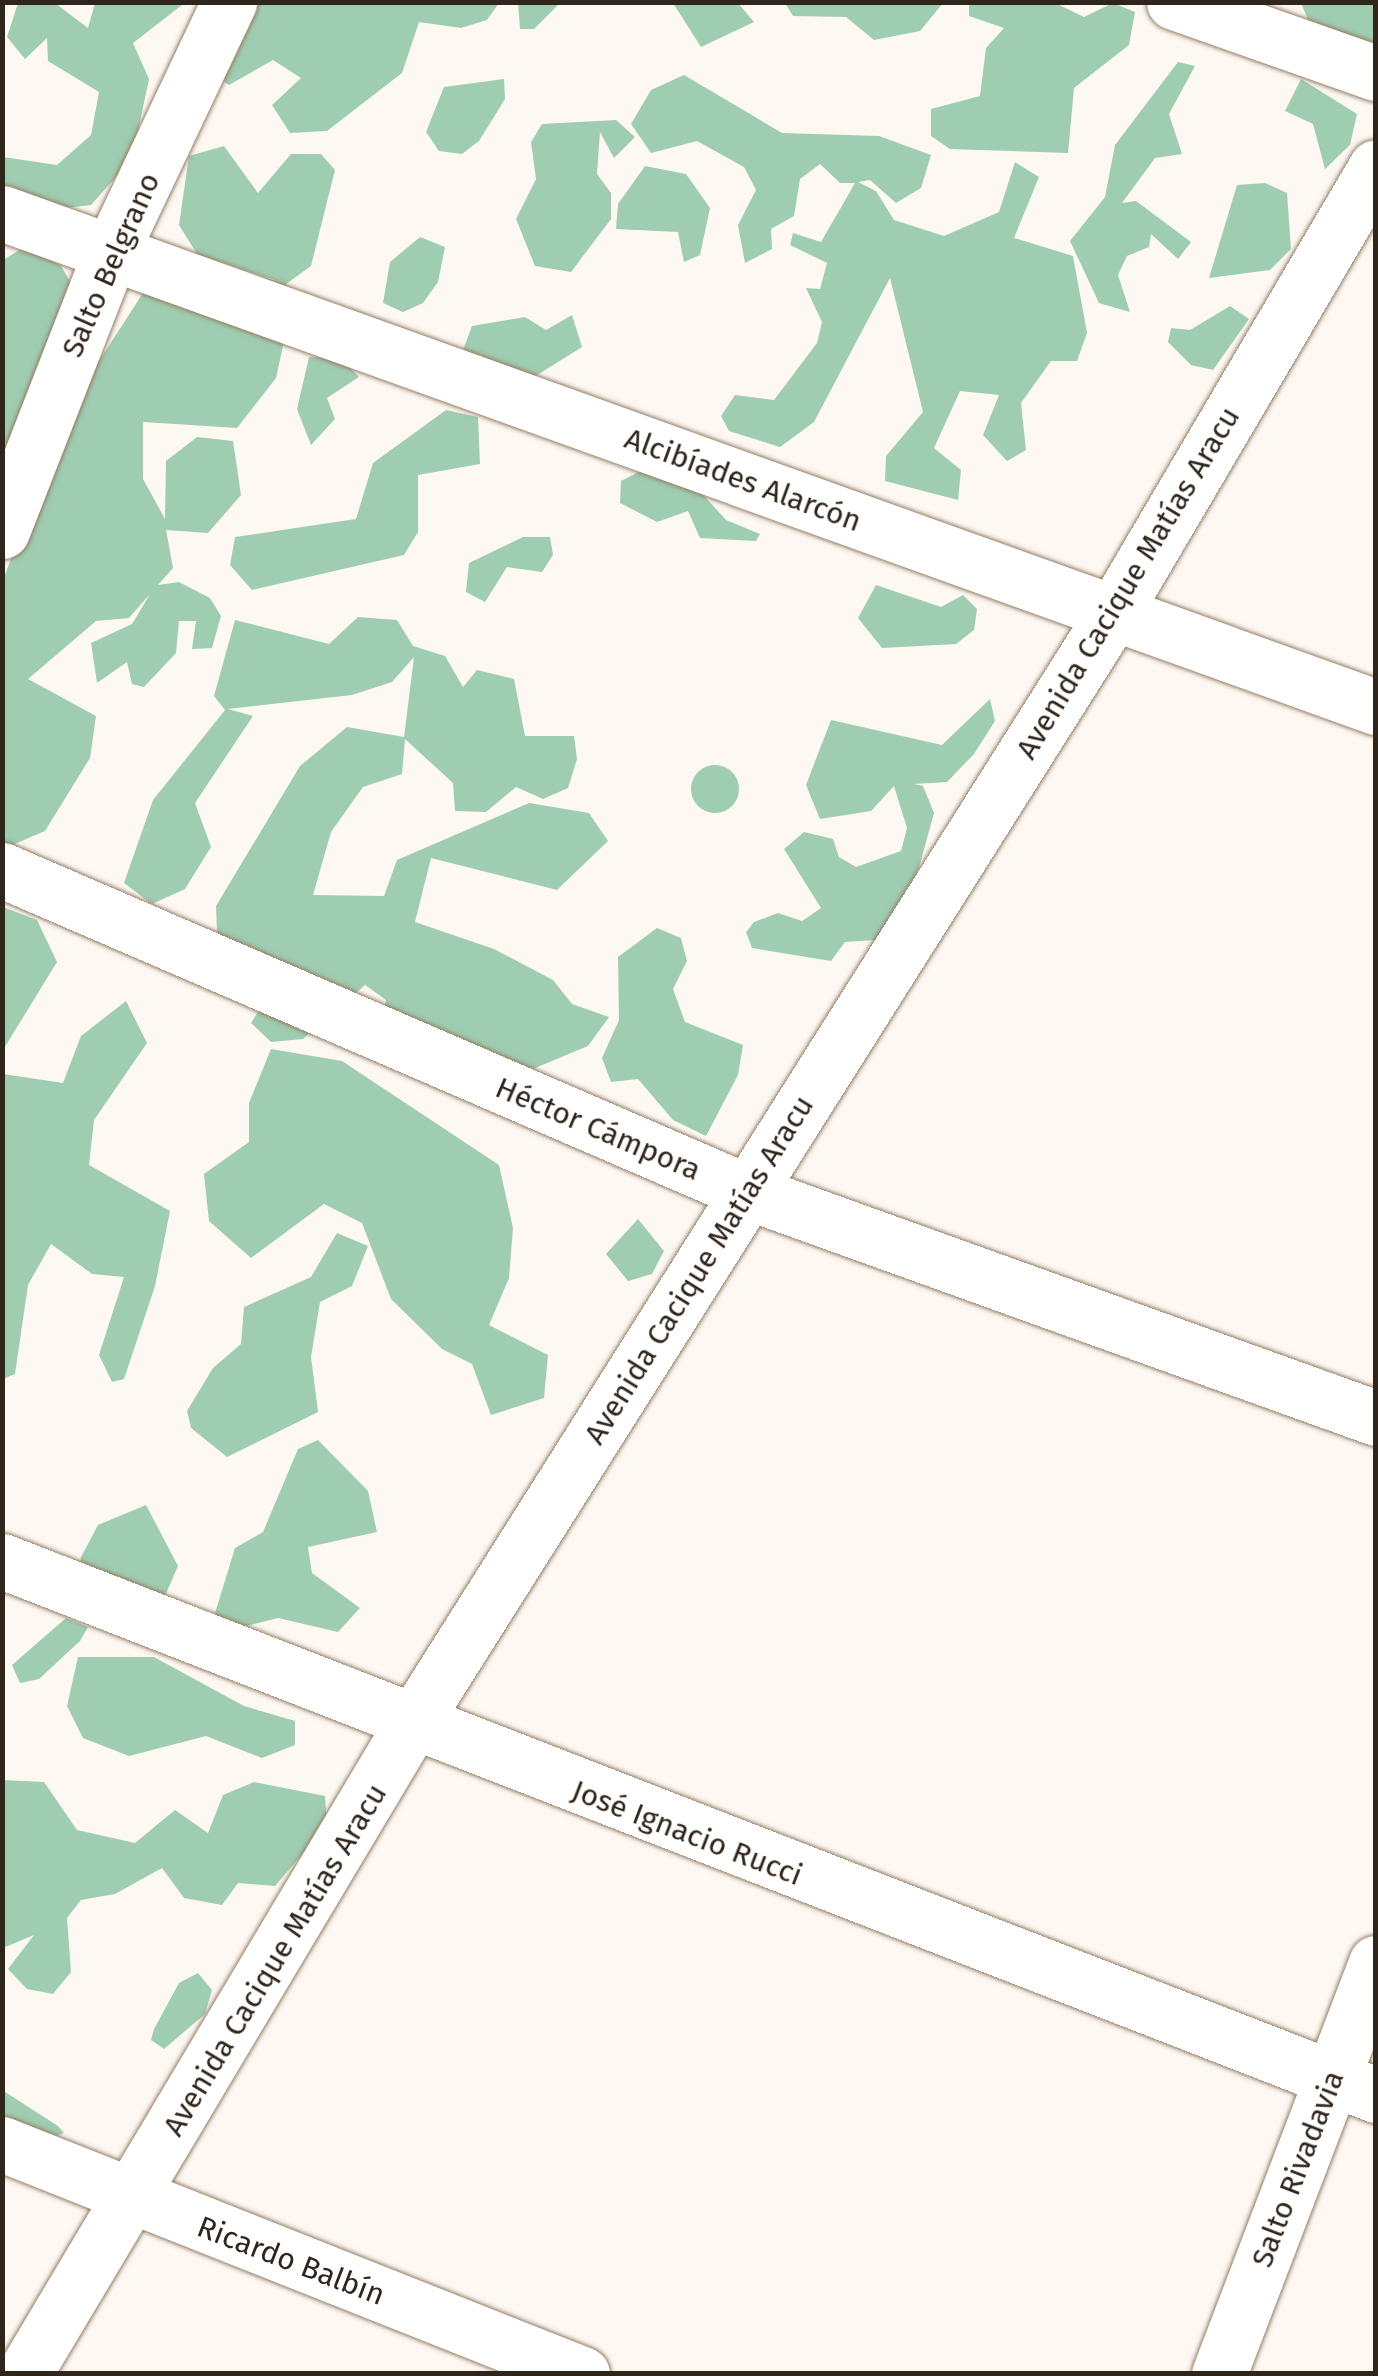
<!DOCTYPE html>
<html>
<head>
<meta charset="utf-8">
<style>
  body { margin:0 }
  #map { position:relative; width:1378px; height:2376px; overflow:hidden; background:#fdf8f2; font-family:"Fira Sans",sans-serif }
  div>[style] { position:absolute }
  .forest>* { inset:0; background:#9fcdb1 }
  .round { border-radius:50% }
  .roads { filter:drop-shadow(0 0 2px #947d62) drop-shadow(0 0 2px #947d62) }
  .minor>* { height:55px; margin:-27.5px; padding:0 27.5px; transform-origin:27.5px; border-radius:27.5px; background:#fff }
  .major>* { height:55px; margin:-27.5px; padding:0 27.5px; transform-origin:27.5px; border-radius:27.5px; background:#fff }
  span { translate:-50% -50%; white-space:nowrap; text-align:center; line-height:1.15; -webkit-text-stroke:8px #fff; paint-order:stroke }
  .street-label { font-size:30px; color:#2f251a }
  .frame { position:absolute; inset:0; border:5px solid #2f251a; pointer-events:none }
</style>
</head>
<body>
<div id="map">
  <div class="forest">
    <i style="clip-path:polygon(18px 3px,55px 3px,88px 28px,95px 3px,182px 5px,133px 43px,149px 79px,132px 159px,91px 205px,48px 210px,3px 195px,3px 157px,57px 165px,91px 135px,99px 92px,48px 61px,47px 38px,25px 59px,7px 37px)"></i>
    <i style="clip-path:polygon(232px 3px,499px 3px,487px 20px,461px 28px,419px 22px,402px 73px,327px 131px,290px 133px,272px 105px,301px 78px,273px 60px,229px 85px,215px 75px)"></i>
    <i style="clip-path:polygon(518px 3px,518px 2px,560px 3px,534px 29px,520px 29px)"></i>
    <i style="clip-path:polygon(673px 3px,738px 3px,754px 22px,701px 47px)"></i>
    <i style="clip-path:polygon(785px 3px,943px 3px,920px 31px,874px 40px,846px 17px,793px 16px)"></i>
    <i style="clip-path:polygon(969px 3px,1055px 3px,1084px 17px,1113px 3px,1135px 12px,1129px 45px,1074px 88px,1068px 153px,950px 149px,931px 136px,931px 109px,980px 96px,986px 48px,1004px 28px,969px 16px)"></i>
    <i style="clip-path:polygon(1301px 3px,1375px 3px,1375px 83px,1334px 81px)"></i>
    <i style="clip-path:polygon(1178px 62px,1195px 66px,1169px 114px,1182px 154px,1155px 158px,1122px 203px,1136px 201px,1191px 242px,1178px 259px,1151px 234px,1149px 247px,1127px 256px,1118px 275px,1130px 312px,1099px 303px,1070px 241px,1105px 197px,1115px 145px)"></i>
    <i style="clip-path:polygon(684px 75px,782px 133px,879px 136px,931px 155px,921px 188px,896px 203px,870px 180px,858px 182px,876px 191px,894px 220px,944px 236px,999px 212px,1015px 162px,1039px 177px,1014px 238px,1073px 256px,1087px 333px,1077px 361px,1051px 361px,1021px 403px,1026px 450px,1007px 461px,983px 435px,999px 395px,960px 391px,934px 448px,961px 470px,958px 500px,885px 481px,886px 456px,923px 412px,890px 278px,814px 422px,780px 447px,729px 431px,721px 416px,735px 395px,774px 400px,817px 343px,822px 322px,806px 288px,820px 289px,827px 263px,790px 245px,793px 233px,821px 242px,855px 183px,840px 183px,820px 164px,800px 179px,794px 216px,771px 229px,772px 249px,745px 263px,738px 225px,756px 190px,744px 167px,697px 141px,651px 153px,631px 124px,651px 90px)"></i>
    <i style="clip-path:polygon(504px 79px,505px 99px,479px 141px,462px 154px,439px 151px,426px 132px,444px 87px)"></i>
    <i style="clip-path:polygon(1301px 79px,1357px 114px,1350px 145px,1325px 169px,1313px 124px,1285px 111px)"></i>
    <i style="clip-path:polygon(616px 120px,635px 137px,614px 158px,600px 132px,597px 174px,611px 193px,611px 219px,571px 272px,535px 266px,516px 219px,536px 179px,531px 142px,542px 124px)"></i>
    <i style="clip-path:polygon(224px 146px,258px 193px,291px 154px,321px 154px,335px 170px,311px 266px,286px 284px,290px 314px,276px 378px,237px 428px,143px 422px,143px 479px,165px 519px,166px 461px,197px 437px,233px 441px,241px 495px,208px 533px,166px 530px,173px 568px,158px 585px,179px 582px,210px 598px,221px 616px,212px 648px,192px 649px,196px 621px,179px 621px,176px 653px,144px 687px,132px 684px,127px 662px,97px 683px,91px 643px,132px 624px,150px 594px,129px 618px,96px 621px,28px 679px,96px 716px,90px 758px,45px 831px,3px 849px,5px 575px,66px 412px,143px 293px,194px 262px,281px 282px,197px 254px,179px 225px,189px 156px)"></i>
    <i style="clip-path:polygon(645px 166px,686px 174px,710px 208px,700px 255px,684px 262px,678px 232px,616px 229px,618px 204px)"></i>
    <i style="clip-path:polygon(1265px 183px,1287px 193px,1291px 249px,1270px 270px,1209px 278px,1237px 185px)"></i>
    <i style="clip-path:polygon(420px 237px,445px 247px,438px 282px,423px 303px,403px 312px,383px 303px,390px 262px)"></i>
    <i style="clip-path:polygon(26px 246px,61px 266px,90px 316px,3px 456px,3px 260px)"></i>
    <i style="clip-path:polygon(1230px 306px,1249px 319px,1213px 370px,1191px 365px,1168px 342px,1171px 328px,1190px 330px)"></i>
    <i style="clip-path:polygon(572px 315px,582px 347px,534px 377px,488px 374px,482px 355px,460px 358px,472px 326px,525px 317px,546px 330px)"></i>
    <i style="clip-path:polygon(309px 357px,341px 358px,359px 377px,327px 398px,335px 419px,311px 445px,297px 409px)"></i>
    <i style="clip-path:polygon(446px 410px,478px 417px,480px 464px,418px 475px,418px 532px,404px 555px,252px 590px,230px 565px,235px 537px,356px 519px,373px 463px)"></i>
    <i style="clip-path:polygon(654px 464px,689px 479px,726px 520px,760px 534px,756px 541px,700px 538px,688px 511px,657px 522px,620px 503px,621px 481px)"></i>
    <i style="clip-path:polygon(523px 537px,550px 537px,553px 555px,542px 572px,507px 567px,485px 602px,466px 592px,469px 563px)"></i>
    <i style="clip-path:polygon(876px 585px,941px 607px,963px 595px,977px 609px,974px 630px,956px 644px,882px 648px,858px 618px)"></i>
    <i style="clip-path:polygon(358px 617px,397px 620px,413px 646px,445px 656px,463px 687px,477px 670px,514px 679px,525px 736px,574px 736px,577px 759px,568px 788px,543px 799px,516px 787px,486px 812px,455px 811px,453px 783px,405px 739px,402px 774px,363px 787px,331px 832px,313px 895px,384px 896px,397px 860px,529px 803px,589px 813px,608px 841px,557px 890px,431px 858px,415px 922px,494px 949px,553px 980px,572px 1004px,609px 1017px,588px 1046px,494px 1085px,377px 1048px,386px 1000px,365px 985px,303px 1039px,271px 1042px,251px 1023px,265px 1001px,218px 956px,216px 906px,300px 766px,347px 727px,404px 737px,414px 657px,392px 682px,352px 695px,228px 709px,253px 716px,195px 803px,211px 847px,185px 889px,152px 904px,124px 883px,153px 800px,225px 710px,214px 696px,235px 620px,329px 644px)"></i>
    <i style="clip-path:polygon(990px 699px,995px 721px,974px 754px,947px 782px,914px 784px,923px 786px,934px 813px,907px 911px,875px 940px,845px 942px,831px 961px,752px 948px,746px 932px,754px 922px,778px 913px,802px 921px,821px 908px,784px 849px,804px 832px,833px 839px,839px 857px,856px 867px,901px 851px,907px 828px,894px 786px,871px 811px,820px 819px,806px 785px,831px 720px,942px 745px)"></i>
    <i class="round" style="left:691px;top:765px;width:48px;height:48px"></i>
    <i style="clip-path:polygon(3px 907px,37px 920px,57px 962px,3px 1050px)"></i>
    <i style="clip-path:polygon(657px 928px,681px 938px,687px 961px,673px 989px,685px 1022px,743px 1045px,738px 1075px,706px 1136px,673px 1120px,638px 1079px,611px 1082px,602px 1058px,619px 1020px,618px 957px)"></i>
    <i style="clip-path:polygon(126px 1001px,147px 1043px,94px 1120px,89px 1165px,170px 1211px,155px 1286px,124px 1379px,112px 1382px,99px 1355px,124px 1277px,92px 1274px,51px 1244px,28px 1285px,15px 1374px,3px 1379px,3px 1074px,63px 1083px,81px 1036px)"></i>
    <i style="clip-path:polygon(271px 1049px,342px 1061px,499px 1165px,513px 1228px,509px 1278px,489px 1325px,548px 1355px,544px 1398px,491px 1415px,472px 1364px,442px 1349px,391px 1299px,362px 1223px,324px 1204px,251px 1258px,209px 1221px,204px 1174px,249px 1142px,249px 1103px)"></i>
    <i style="clip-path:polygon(638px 1219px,664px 1251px,652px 1274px,628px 1281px,606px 1254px)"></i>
    <i style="clip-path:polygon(337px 1233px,368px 1246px,352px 1286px,320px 1302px,311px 1357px,318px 1412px,227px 1457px,191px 1428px,187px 1411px,213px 1368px,241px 1344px,244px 1307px,311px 1277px)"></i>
    <i style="clip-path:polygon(318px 1440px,368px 1491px,377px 1532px,308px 1547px,312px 1573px,360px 1608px,338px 1632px,278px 1618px,238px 1628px,212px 1623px,235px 1548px,263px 1532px,298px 1449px)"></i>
    <i style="clip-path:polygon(146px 1505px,178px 1566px,164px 1598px,75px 1603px,81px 1557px,98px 1525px)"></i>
    <i style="clip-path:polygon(66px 1618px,88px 1627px,80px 1641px,39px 1679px,20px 1683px,12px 1665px)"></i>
    <i style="clip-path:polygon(78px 1657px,154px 1657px,244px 1706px,295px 1721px,295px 1745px,262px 1758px,206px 1736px,129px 1756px,83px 1738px,67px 1706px)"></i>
    <i style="clip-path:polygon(3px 1780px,44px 1782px,77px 1830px,135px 1843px,175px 1810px,208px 1833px,223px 1795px,254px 1782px,325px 1796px,327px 1825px,275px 1886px,238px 1883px,222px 1905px,184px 1898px,162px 1868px,115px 1894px,81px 1900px,67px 1918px,71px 1972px,53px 1994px,27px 1989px,8px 1969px,34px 1935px,3px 1948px)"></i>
    <i style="clip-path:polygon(198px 1973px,212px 1990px,205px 2014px,164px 2049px,151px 2040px,154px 2029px,179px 1983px)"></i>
    <i style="clip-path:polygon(2px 2090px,58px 2126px,64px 2133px,47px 2140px,3px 2128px)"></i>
  </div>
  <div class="roads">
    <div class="minor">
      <i style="left:2px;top:213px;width:1460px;rotate:19.78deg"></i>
      <i style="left:2px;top:531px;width:297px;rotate:-68.7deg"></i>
      <i style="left:110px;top:254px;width:279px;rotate:-64.7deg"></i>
      <i style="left:2px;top:870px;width:813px;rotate:23.35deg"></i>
      <i style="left:748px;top:1192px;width:667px;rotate:19.79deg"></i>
      <i style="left:2px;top:1561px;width:1474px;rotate:21.24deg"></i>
      <i style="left:2px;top:2144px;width:624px;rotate:21.63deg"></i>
      <i style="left:24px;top:2374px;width:753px;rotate:-59.18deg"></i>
      <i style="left:410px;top:1727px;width:1319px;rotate:-57.73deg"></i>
      <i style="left:1114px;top:612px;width:516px;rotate:-59.51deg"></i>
      <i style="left:1219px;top:2374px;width:440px;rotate:-69.1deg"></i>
    </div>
    <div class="major">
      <i style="left:1174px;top:2px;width:214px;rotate:19.4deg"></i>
    </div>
  </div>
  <div class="street-label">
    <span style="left:111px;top:265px;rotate:-66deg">Salto Belgrano</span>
    <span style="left:743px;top:480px;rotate:20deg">Alcibíades Alarcón</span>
    <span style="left:1128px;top:583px;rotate:-59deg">Avenida Cacique Matías Aracu</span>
    <span style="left:598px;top:1129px;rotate:23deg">Héctor Cámpora</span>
    <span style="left:699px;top:1270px;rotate:-58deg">Avenida Cacique Matías Aracu</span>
    <span style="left:687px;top:1833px;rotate:21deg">José Ignacio Rucci</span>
    <span style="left:275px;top:1960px;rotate:-59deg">Avenida Cacique Matías Aracu</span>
    <span style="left:1298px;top:2169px;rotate:-69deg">Salto Rivadavia</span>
    <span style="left:291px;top:2261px;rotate:21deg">Ricardo Balbín</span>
  </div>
  <div class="frame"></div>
</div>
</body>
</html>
